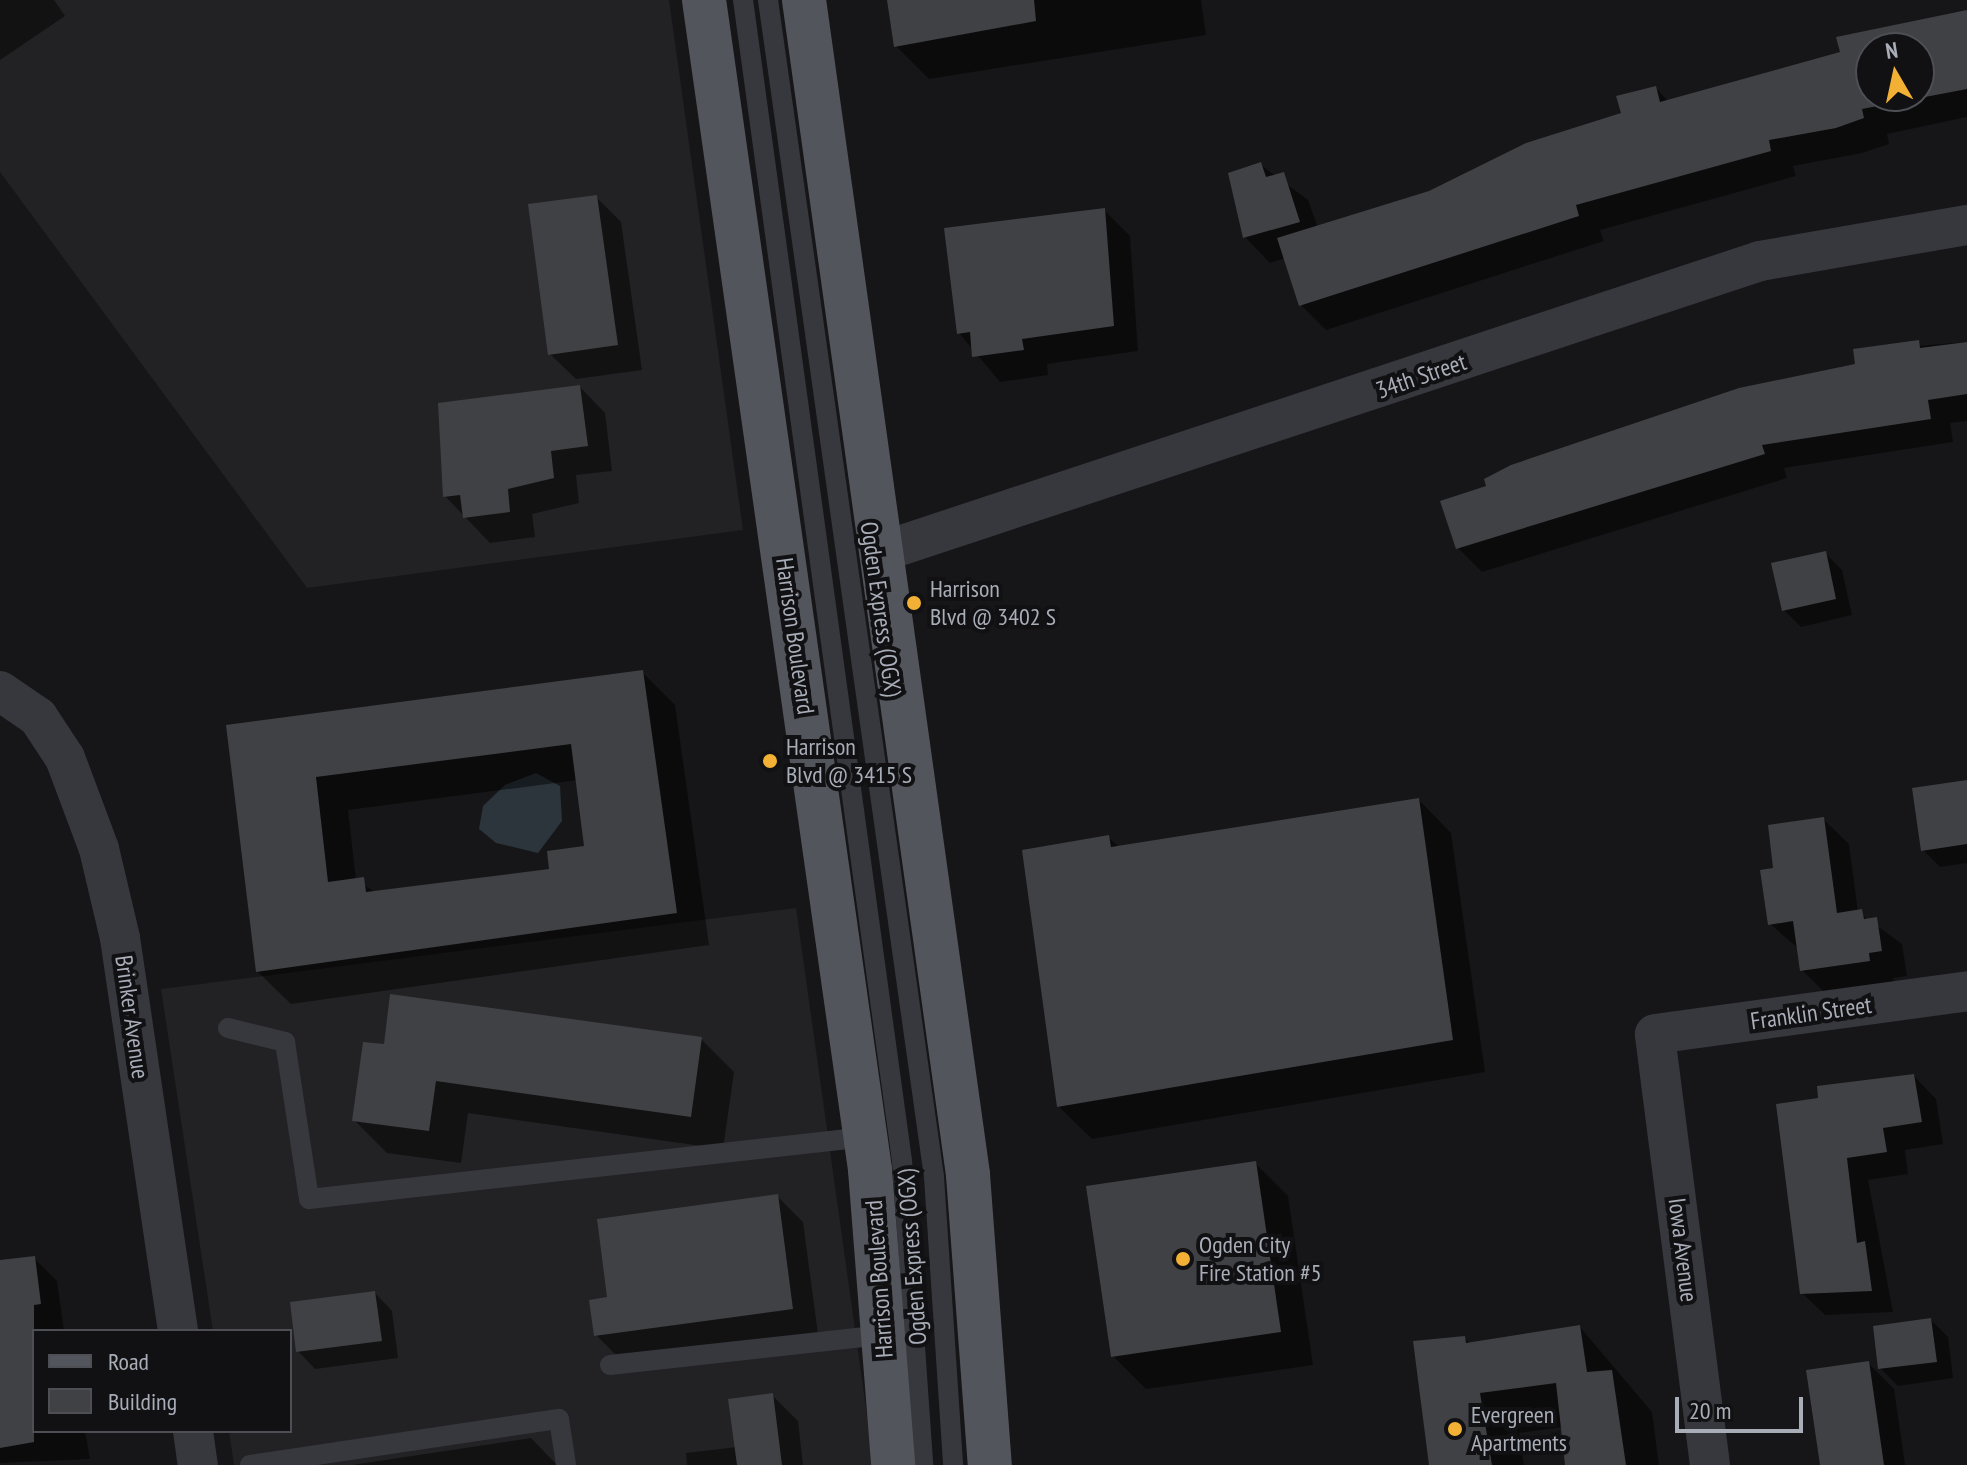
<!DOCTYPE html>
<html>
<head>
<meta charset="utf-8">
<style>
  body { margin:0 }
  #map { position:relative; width:1967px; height:1465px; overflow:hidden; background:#161618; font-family:"PT Sans Narrow",sans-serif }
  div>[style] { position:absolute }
  .built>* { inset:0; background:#222225 }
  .water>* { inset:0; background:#2c353c }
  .shadow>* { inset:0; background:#0007 }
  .building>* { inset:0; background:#404145 }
  .service>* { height:20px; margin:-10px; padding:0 10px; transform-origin:10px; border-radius:10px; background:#37383d }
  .minor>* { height:40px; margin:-20px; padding:0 20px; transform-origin:20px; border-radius:20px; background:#37383d }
  .primary>* { height:44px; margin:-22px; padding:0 22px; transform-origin:22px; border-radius:22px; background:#53555c }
  .dots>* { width:22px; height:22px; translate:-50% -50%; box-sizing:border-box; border:4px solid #111113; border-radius:50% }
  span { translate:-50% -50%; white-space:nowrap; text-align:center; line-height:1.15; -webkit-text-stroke:8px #111113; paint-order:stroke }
  .street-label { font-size:24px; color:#a8adb8 }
  .poi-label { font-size:24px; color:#a8adb8 }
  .left { translate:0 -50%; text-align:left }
  .legend { position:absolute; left:32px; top:1329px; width:260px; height:104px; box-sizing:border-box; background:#111113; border:2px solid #4d4f55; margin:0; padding:10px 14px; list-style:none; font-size:24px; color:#a8adb8 }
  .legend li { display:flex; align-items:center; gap:16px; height:40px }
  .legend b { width:40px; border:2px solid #4d4f55 }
  .north { position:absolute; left:1855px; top:32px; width:80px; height:80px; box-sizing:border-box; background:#111113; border:2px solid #4d4f55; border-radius:50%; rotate:351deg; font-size:22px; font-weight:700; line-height:32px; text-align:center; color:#a8adb8 }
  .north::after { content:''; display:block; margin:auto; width:28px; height:36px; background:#f2b134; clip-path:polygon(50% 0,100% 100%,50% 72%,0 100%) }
  .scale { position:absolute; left:1675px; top:1397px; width:128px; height:36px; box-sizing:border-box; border:4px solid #a8adb8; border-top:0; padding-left:10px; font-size:24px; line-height:28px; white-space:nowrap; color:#a8adb8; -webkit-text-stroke:6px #111113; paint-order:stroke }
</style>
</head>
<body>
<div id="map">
  <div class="built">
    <i style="clip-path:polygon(0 0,669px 0,743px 530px,307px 588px,0 172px)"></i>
    <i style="clip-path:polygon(796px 908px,874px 1465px,234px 1465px,229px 1431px,290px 1431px,290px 1331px,213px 1331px,161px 989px)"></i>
  </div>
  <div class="water">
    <i style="clip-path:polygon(536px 773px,560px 786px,562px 821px,538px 853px,496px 843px,479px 829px,483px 806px,505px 785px)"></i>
  </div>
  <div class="shadow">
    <i style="clip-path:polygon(0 0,54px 0,65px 16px,0 60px)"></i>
    <i style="clip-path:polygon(890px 0,1201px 0,1206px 35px,929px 79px,896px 46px)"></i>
    <i style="clip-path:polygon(evenodd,1839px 38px,1967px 52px,1967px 117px,1887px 134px,1889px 144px,1862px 153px,1793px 166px,1796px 176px,1600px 230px,1604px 241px,1326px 330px,1301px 305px,1286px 258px,1270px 263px,1245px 237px,1261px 165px,1308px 200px,1318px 228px,1430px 193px,1623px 115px,1656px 88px,1669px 102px,1842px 53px,1839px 38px,1871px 48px,1919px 48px,1919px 96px,1871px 96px,1871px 48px)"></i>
    <i style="clip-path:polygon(596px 197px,621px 222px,642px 370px,576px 379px,550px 354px)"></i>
    <i style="clip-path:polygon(1104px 210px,1130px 236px,1138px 351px,1047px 364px,1048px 375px,1000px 382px,959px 333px)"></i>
    <i style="clip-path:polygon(1967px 342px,1967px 421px,1950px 423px,1953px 442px,1784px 468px,1787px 478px,1482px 572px,1458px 548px,1443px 503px,1858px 366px,1855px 351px)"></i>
    <i style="clip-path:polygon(580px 387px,605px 413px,612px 471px,576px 475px,579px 503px,532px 514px,535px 537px,490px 543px,445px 496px)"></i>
    <i style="clip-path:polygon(1825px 553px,1842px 570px,1852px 615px,1801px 627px,1784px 610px)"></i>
    <i style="clip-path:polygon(evenodd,642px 672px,675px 705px,709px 945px,291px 1004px,258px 972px,228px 727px,642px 672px,578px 780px,587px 848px,551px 871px,377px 893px,356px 880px,348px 810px,578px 780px)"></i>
    <i style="clip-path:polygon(1967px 782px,1967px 863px,1940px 867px,1923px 850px)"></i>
    <i style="clip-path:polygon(1419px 800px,1451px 833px,1485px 1072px,1092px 1139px,1059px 1107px,1108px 837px,1119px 847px)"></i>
    <i style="clip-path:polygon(1823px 819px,1849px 844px,1858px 912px,1902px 944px,1907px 976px,1893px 978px,1895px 986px,1828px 996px,1802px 970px,1799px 949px,1770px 924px,1775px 870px)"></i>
    <i style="clip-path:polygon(701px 1039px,734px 1072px,723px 1149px,468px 1113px,461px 1163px,387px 1153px,354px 1120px,385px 1046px)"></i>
    <i style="clip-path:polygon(1914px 1076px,1936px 1099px,1943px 1144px,1905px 1150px,1908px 1174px,1868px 1180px,1893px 1312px,1825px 1315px,1802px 1293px,1821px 1099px)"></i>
    <i style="clip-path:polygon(1255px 1163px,1288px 1196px,1313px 1365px,1146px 1389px,1113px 1356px)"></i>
    <i style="clip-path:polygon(777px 1196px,803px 1222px,818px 1334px,621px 1360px,596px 1335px,610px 1299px)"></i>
    <i style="clip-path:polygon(34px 1258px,57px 1281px,64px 1331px,34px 1331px,34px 1431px,85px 1431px,90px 1459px,0 1463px,0 1262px)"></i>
    <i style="clip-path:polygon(375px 1293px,392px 1311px,398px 1358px,315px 1369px,298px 1351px)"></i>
    <i style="clip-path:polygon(1931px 1320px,1948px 1337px,1953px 1378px,1898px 1386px,1880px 1368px)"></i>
    <i style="clip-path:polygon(1580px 1327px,1652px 1412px,1659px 1465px,1567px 1465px,1563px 1427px,1519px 1433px,1524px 1465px,1431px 1465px,1464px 1338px,1471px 1344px)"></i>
    <i style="clip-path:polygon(1868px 1363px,1894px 1389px,1905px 1465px,1822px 1465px)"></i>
    <i style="clip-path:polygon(772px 1395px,798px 1421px,803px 1465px,687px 1465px,686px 1453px,737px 1447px)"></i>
    <i style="clip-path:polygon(531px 1438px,557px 1465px,352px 1465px)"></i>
  </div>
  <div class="building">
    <i style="clip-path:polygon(887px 0,1034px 0,1036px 21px,894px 47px)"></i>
    <i style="clip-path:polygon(evenodd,1967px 10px,1967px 89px,1862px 109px,1864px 118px,1836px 128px,1769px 140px,1771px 151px,1576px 205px,1579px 216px,1299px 306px,1277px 238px,1429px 191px,1526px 143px,1621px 113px,1616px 96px,1656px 86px,1660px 102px,1840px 52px,1836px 37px,1967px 10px,1871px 48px,1919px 48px,1919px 96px,1871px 96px,1871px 48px)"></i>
    <i style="clip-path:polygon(1261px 162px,1266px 177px,1284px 172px,1300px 222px,1243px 238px,1228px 173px)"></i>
    <i style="clip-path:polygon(597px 195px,618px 345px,548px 355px,528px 204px)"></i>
    <i style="clip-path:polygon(1105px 208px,1114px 326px,1022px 339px,1024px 350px,972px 357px,970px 332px,957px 334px,944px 228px)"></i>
    <i style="clip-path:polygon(1919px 340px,1920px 348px,1967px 342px,1967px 394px,1928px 400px,1931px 419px,1762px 445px,1765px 454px,1456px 549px,1440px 501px,1486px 486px,1484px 479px,1511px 465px,1739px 388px,1855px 364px,1853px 349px)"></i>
    <i style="clip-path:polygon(580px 385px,588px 446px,551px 451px,554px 478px,508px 489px,510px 512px,463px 518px,460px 495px,443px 497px,438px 403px)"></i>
    <i style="clip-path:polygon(1826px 551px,1836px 599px,1782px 611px,1771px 563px)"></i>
    <i style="clip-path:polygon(evenodd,643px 670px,677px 913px,256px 972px,226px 725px,643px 670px,571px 744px,584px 846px,547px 851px,549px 869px,366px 892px,364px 877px,328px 882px,316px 777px,571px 744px)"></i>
    <i style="clip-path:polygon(1967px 780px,1967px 844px,1921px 851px,1912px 788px)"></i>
    <i style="clip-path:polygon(1419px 798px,1453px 1040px,1057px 1107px,1022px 850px,1109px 835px,1111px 847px)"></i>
    <i style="clip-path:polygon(1824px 817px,1837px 913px,1862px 909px,1864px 919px,1877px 917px,1882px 951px,1869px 953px,1870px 961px,1800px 971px,1793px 921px,1768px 925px,1760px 870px,1773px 868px,1768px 825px)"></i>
    <i style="clip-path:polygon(390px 994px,702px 1037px,691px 1117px,436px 1081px,429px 1131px,352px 1121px,363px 1042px,384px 1044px)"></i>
    <i style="clip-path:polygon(1914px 1074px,1922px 1122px,1883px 1128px,1887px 1152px,1847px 1158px,1857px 1243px,1865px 1241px,1872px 1291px,1800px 1294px,1776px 1104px,1818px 1098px,1817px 1086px)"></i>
    <i style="clip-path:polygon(1256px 1161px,1281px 1332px,1111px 1357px,1086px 1186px)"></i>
    <i style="clip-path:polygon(778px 1194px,793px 1309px,594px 1336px,589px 1300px,607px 1297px,597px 1219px)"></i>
    <i style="clip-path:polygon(35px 1256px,41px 1304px,34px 1305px,34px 1442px,0 1448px,0 1260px)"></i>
    <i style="clip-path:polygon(375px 1291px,382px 1341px,296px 1352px,290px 1302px)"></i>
    <i style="clip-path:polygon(1931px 1318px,1937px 1362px,1878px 1369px,1873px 1326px)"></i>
    <i style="clip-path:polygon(1580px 1325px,1587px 1372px,1612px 1370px,1626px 1465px,1565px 1465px,1556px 1383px,1480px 1393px,1492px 1465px,1429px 1465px,1413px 1341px,1465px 1336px,1466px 1343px)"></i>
    <i style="clip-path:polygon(1869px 1361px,1884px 1465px,1820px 1465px,1806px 1370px)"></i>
    <i style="clip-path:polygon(773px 1393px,782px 1465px,737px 1465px,728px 1399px)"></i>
  </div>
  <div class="service">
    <i style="left:743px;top:0;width:1172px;rotate:82.2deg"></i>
    <i style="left:902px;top:1161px;width:305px;rotate:86deg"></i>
    <i style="left:768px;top:0;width:1189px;rotate:81.97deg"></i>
    <i style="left:934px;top:1177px;width:289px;rotate:86.2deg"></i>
    <i style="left:228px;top:1028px;width:59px;rotate:13.8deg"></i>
    <i style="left:285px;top:1042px;width:159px;rotate:81.3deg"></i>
    <i style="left:309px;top:1199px;width:560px;rotate:-6.35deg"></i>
    <i style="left:610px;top:1365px;width:275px;rotate:-6.3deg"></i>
    <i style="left:250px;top:1465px;width:312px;rotate:-8.5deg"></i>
    <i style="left:559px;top:1419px;width:47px;rotate:81.3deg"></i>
  </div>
  <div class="minor">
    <i style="left:881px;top:552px;width:926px;rotate:-18.32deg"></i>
    <i style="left:1760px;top:261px;width:210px;rotate:-9.9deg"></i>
    <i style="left:0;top:691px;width:46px;rotate:34.4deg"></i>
    <i style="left:38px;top:717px;width:49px;rotate:56.6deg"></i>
    <i style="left:65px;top:758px;width:97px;rotate:69.5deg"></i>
    <i style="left:99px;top:849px;width:91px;rotate:76.7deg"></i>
    <i style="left:120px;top:938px;width:397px;rotate:81.6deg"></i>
    <i style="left:193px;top:1431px;width:34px;rotate:82deg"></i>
    <i style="left:1710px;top:1465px;width:434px;rotate:-97.3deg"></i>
    <i style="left:1655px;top:1034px;width:315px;rotate:-7.8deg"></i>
  </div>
  <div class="primary">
    <i style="left:704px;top:0;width:1182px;rotate:81.92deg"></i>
    <i style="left:870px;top:1170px;width:296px;rotate:85.5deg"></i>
    <i style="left:804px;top:0;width:1186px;rotate:82.05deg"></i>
    <i style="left:968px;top:1175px;width:291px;rotate:85.7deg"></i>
  </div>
  <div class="dots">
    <i style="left:914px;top:603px;background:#f2b134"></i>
    <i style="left:770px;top:761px;background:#f2b134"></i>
    <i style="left:1183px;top:1259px;background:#f2b134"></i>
    <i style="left:1455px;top:1429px;background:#f2b134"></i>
  </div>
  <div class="street-label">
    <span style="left:1421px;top:376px;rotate:-19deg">34th Street</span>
    <span style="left:881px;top:609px;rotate:82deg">Ogden Express (OGX)</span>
    <span style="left:795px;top:636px;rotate:82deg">Harrison Boulevard</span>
    <span style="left:1811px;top:1013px;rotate:-8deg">Franklin Street</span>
    <span style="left:132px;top:1017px;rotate:82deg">Brinker Avenue</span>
    <span style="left:1683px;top:1250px;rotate:83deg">Iowa Avenue</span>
    <span style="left:912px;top:1257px;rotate:-94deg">Ogden Express (OGX)</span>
    <span style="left:879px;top:1279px;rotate:-94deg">Harrison Boulevard</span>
  </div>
  <div class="poi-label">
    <span class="left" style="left:930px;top:603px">Harrison<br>Blvd @ 3402 S</span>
    <span class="left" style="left:786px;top:761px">Harrison<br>Blvd @ 3415 S</span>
    <span class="left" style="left:1199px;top:1259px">Ogden City<br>Fire Station #5</span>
    <span class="left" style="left:1471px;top:1429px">Evergreen<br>Apartments</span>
  </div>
  <ul class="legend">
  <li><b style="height:10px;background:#53555c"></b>Road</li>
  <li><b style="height:22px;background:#404145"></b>Building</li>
  </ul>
  <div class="north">N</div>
  <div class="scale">20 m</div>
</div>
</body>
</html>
